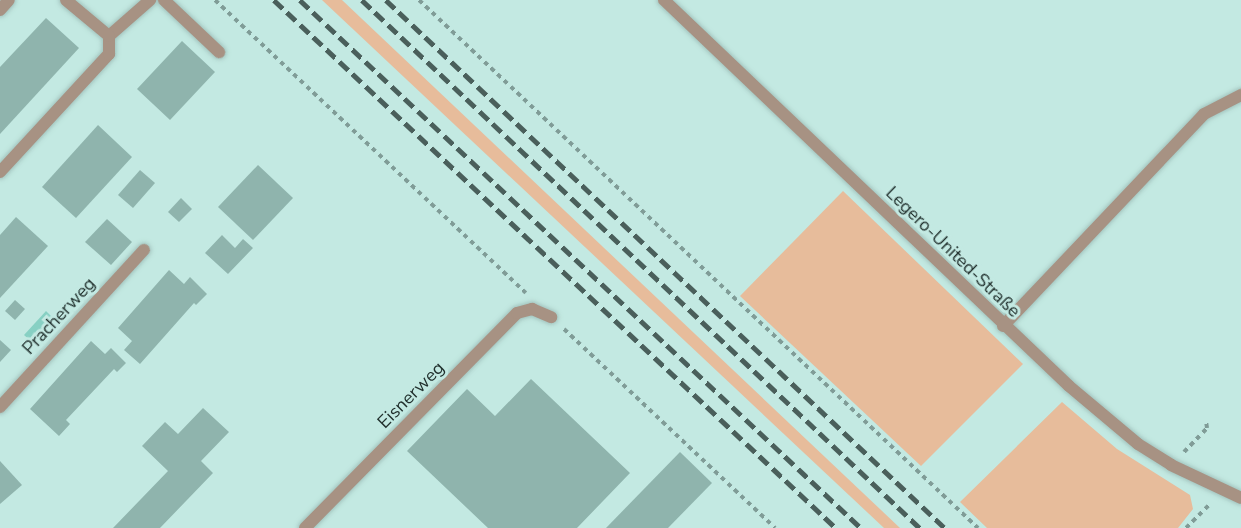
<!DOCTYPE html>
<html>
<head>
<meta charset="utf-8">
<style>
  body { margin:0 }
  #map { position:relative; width:1241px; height:528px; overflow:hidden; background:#c3e9e2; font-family:"Nunito Sans",sans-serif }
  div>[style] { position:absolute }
  .green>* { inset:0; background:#e7bc9b }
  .water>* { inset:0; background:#87d0c3 }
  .building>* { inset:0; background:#8fb4ad }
  .path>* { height:4px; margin-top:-2px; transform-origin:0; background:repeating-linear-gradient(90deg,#809c97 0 4.5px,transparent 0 9px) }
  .roads { filter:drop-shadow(0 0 2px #a3c4be) drop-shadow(0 0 2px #a3c4be) }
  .service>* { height:12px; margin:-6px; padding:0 6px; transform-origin:6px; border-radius:6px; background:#a79283 }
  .rail>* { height:4.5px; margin-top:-2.25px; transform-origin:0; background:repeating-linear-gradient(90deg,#4a5f5b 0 12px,transparent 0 18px) }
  span { translate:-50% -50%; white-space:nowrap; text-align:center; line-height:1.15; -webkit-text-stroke:6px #c3e9e2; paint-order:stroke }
  .street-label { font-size:18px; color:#21302d }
</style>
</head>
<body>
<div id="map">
  <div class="green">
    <i style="clip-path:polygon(322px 0,342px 0,900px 528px,884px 528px)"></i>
    <i style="clip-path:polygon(843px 191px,1023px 364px,921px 466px,740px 296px)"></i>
    <i style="clip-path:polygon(1062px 402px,1117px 449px,1190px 495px,1193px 509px,1178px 528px,987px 528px,960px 502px)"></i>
  </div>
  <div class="water">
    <i style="clip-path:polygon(46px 311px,55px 320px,34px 344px,24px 335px)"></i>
  </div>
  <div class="building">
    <i style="clip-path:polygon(46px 18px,79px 48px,0 134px,0 67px)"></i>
    <i style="clip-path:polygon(182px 41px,215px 72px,170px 120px,137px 89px)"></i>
    <i style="clip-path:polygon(98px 125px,132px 157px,76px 218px,42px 187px)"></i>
    <i style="clip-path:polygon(258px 165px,293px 198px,253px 240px,218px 207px)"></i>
    <i style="clip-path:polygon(140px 170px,155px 183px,133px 208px,118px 195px)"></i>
    <i style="clip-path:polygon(181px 198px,192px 209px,179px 222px,168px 212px)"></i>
    <i style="clip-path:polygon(16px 217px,48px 246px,0 298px,0 235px)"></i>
    <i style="clip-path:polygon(107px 219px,132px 242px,111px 265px,85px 242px)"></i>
    <i style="clip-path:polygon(222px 235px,235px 248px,243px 239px,253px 248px,228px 274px,205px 253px)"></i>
    <i style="clip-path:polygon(169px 270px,184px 284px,190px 277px,207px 294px,196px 305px,194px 303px,140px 364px,124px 350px,132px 341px,118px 328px)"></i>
    <i style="clip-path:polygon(15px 300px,25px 309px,15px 320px,5px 311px)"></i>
    <i style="clip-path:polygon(0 340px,11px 350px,0 362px)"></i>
    <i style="clip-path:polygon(91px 341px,105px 354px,111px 348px,126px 363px,117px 372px,114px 369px,66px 420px,70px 424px,59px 436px,30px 409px)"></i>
    <i style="clip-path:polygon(531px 379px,630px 473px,577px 528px,488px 528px,407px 451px,467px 389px,495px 416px)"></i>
    <i style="clip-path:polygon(203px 408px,229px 432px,201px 461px,213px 473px,160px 528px,113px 528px,168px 471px,142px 446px,165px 422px,178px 434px)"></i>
    <i style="clip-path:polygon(680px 452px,712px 483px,668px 528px,606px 528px)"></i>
    <i style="clip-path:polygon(0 461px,22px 485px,0 504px)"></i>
  </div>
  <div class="path">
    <i style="left:215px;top:0;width:427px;rotate:43.3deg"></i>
    <i style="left:419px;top:0;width:769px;rotate:43.37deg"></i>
    <i style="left:564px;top:329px;width:290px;rotate:43.3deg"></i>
    <i style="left:1184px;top:452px;width:33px;rotate:-46deg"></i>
    <i style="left:1207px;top:428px;width:7px;rotate:-98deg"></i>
    <i style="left:1186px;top:528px;width:35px;rotate:-45deg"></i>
  </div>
  <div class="roads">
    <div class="service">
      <i style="left:164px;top:0;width:76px;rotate:43.4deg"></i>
      <i style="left:664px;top:0;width:559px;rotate:43.62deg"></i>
      <i style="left:1069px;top:386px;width:90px;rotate:40deg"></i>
      <i style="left:1138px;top:444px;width:39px;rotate:32deg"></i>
      <i style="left:1171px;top:465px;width:77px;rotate:25.2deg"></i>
      <i style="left:0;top:10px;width:13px;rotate:-48deg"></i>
      <i style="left:109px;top:36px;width:55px;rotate:-41.3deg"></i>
      <i style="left:0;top:172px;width:161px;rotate:-47.3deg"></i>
      <i style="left:109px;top:54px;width:18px;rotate:-90deg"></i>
      <i style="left:109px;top:36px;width:56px;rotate:-140.1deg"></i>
      <i style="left:1003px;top:326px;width:292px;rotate:-46.5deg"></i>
      <i style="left:1204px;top:114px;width:42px;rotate:-27.2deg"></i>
      <i style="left:0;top:407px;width:213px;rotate:-47.5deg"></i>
      <i style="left:305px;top:528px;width:302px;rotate:-45.4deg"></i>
      <i style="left:517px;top:313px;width:16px;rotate:-15deg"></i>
      <i style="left:532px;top:309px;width:21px;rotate:23deg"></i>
    </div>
  </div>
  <div class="rail">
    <i style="left:274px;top:0;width:771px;rotate:43.21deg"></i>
    <i style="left:300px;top:0;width:770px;rotate:43.26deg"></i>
    <i style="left:362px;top:0;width:768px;rotate:43.42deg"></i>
    <i style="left:386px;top:0;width:769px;rotate:43.37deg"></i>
  </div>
  <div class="street-label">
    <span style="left:953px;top:252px;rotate:44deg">Legero-United-Straße</span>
    <span style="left:59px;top:316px;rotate:-47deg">Pracherweg</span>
    <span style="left:411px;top:395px;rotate:-45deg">Eisnerweg</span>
  </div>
</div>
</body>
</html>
